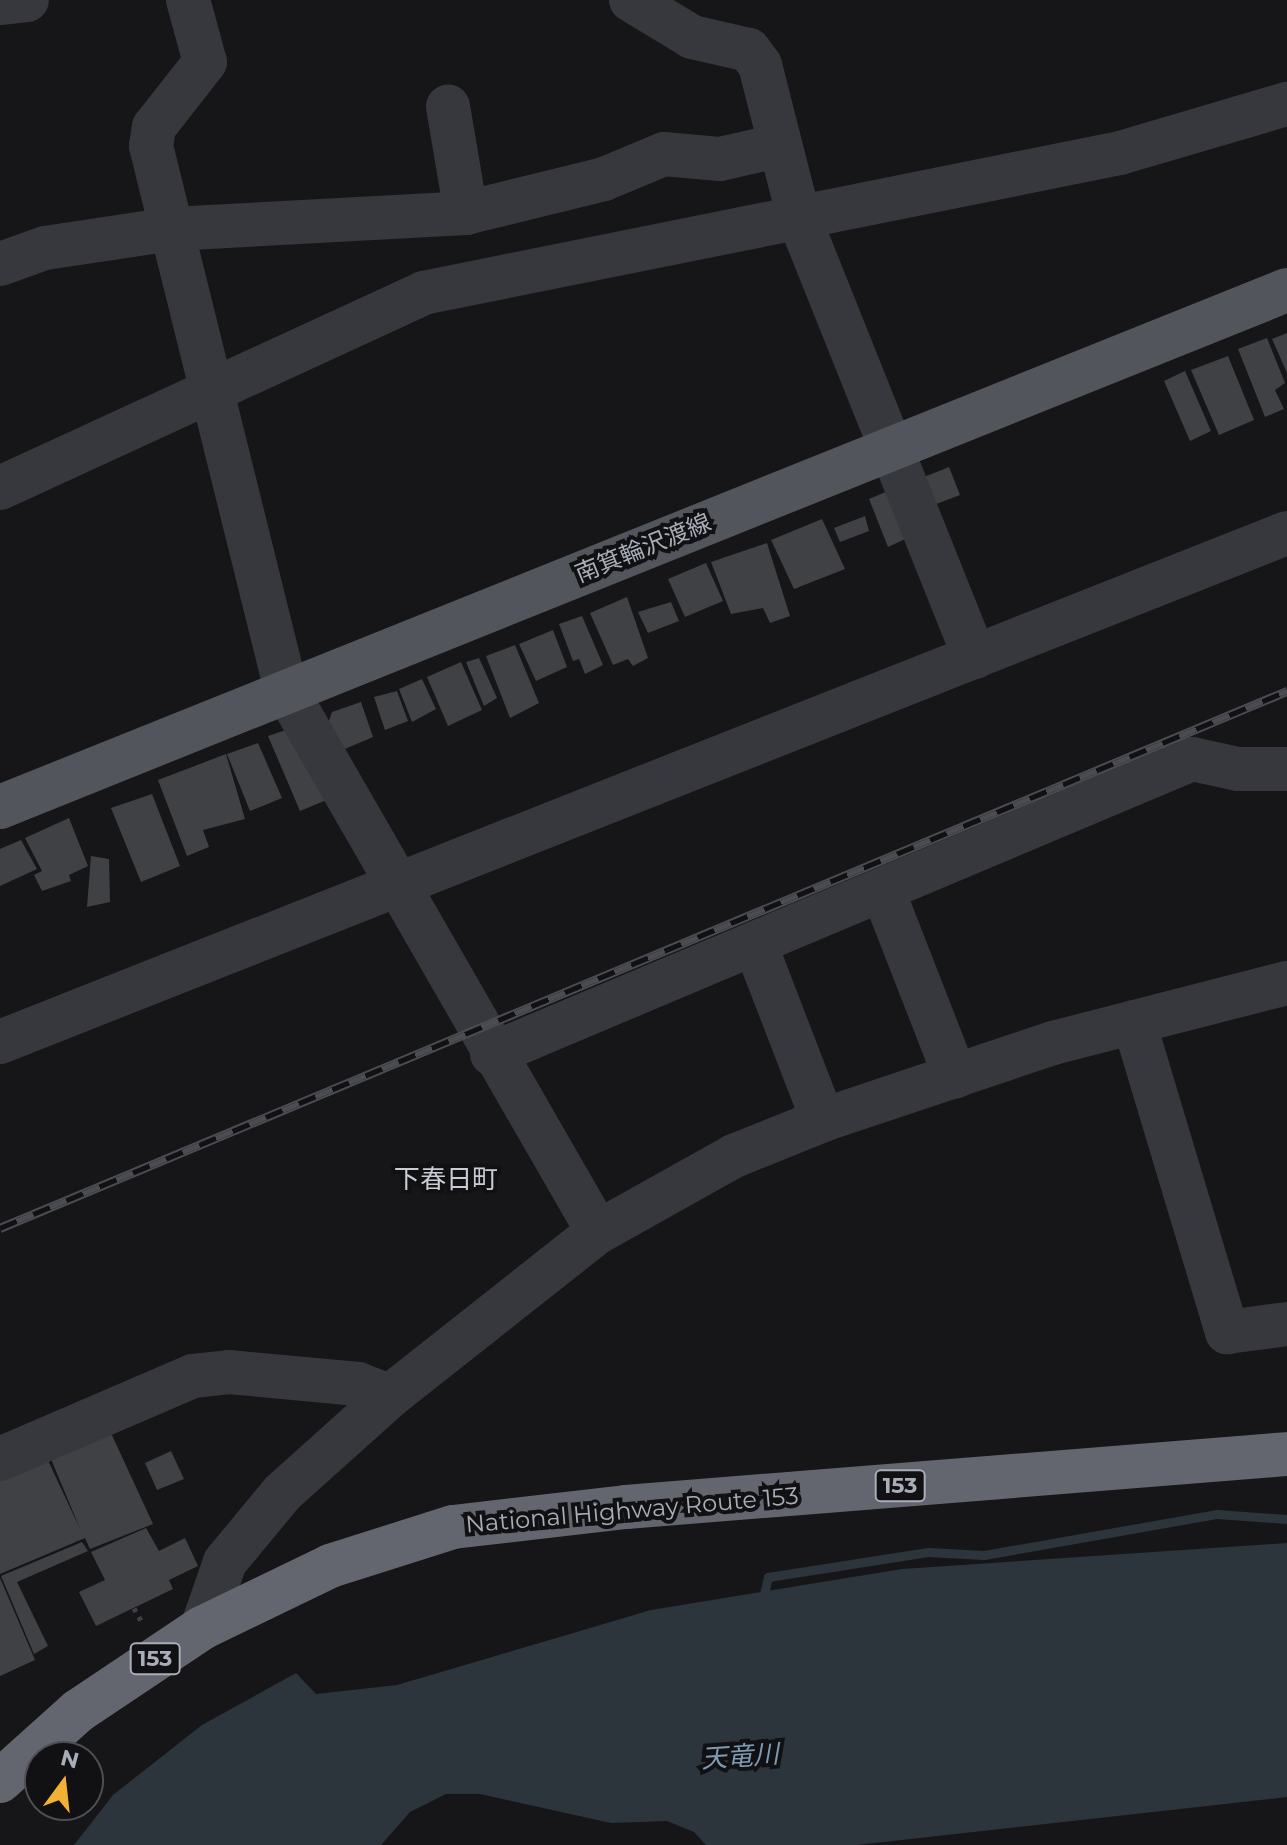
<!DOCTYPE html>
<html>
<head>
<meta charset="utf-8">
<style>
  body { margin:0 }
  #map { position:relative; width:1287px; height:1845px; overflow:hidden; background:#161618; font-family:Montserrat,"Noto Sans JP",sans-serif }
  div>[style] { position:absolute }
  .water>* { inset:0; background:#2c353c }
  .stream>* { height:9px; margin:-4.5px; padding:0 4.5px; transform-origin:4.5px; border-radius:4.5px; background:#2c353c }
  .building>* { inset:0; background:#404145 }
  .path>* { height:5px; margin-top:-2.5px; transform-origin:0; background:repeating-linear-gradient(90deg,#3d3f44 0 4px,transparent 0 10px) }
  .minor>* { height:44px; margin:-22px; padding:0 22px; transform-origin:22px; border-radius:22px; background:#37383d }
  .major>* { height:44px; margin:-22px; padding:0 22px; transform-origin:22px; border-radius:22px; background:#53555c }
  .highway>* { height:44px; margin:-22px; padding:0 22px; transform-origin:22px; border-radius:22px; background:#63666e }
  .rail>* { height:9px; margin-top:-4.5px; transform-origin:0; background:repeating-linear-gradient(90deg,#111113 0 18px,#4a4c52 0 36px); box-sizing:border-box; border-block:2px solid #4a4c52 }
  span { translate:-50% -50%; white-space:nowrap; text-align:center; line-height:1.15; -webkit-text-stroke:8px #111113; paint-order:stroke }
  .shield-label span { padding:2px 6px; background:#111113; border:2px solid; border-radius:6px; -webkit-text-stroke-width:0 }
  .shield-label { font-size:22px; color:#a8adb8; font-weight:700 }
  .street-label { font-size:24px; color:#a8adb8 }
  .neighbourhood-label { font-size:26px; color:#c9ccd4 }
  .water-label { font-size:26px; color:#7f9bb3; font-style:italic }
  .north { position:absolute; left:24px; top:1741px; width:80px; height:80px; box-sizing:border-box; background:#111113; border:2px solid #4d4f55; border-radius:50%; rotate:15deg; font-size:22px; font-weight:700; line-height:32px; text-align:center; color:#a8adb8 }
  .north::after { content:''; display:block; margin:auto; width:28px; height:36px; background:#f2b134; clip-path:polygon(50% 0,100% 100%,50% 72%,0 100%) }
</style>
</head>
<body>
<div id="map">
  <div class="water">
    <i style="clip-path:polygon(1287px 1543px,1287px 1797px,857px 1845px,706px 1845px,694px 1832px,667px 1821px,611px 1823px,480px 1794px,446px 1794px,410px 1812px,381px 1845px,74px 1845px,113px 1795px,202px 1725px,296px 1673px,316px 1694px,397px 1685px,651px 1610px,902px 1569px)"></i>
  </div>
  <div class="stream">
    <i style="left:761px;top:1607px;width:31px;rotate:-77deg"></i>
    <i style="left:768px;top:1577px;width:162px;rotate:-8.9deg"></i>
    <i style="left:928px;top:1552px;width:56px;rotate:3.1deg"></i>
    <i style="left:984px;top:1555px;width:237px;rotate:-10deg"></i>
    <i style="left:1217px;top:1514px;width:70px;rotate:4.1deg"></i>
  </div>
  <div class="building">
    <i style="clip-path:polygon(1287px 333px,1287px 373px,1272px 339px)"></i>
    <i style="clip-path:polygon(1267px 338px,1285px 383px,1275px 390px,1284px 409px,1265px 417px,1238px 349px)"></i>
    <i style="clip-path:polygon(1228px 356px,1254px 420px,1219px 435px,1191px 370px)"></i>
    <i style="clip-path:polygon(1185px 371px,1211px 431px,1190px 441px,1164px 381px)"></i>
    <i style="clip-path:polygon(949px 467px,960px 495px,931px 506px,924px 477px)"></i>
    <i style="clip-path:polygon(893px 489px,914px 535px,888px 547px,869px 499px)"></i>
    <i style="clip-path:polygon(865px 516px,869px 531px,840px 542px,834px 528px)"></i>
    <i style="clip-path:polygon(822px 519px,845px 569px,794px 589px,771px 540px)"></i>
    <i style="clip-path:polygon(767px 543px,790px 616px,770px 623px,763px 608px,731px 614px,711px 562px)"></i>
    <i style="clip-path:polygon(706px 563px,723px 601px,685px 617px,668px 579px)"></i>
    <i style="clip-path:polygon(627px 597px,648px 658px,633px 666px,628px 659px,613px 665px,590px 613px)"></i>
    <i style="clip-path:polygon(671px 602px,679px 621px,648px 633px,638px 612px)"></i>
    <i style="clip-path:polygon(582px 616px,603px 665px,585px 674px,579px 659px,573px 661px,559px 624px)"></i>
    <i style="clip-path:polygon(553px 630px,567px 667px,536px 681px,519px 644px)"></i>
    <i style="clip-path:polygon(515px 645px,539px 703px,510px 718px,486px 656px)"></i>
    <i style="clip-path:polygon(479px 658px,497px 698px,484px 706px,466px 662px)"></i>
    <i style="clip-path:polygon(461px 662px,482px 710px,448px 726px,427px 677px)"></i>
    <i style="clip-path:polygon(422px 679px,436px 709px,412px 722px,399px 689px)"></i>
    <i style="clip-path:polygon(397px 691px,408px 721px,385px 730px,374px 697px)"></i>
    <i style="clip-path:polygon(361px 702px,373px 737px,340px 751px,328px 724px,332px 712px)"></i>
    <i style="clip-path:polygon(292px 728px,334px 797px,300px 811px,268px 736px)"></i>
    <i style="clip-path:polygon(258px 743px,282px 798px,250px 811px,227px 754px)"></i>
    <i style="clip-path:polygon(226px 754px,245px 819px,203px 830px,209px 847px,187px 856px,158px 780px)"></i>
    <i style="clip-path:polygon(152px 794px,180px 866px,141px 882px,111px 808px)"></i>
    <i style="clip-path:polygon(69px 818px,88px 866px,69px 875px,71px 881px,42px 891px,34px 875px,42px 871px,25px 838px)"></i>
    <i style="clip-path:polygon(21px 840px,37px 869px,0 886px,0 849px)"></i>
    <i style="clip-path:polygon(91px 856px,109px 859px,110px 902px,87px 907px)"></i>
    <i style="clip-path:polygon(111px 1433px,153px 1524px,90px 1549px,85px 1538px,0 1574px,0 1474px,45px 1454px,81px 1531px,51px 1459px)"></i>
    <i style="clip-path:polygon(171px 1451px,184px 1479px,157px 1490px,145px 1463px)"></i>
    <i style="clip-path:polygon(146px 1528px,159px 1551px,185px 1538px,198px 1566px,169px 1580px,173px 1589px,96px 1626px,79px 1592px,105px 1580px,91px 1552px)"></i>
    <i style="clip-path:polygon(82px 1542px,88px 1551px,17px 1582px,48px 1646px,34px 1654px,1px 1576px)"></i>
    <i style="clip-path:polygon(0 1578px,35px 1660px,0 1676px)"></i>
  </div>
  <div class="path">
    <i style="left:134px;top:1608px;width:18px;rotate:61deg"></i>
  </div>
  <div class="minor">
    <i style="left:188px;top:0;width:64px;rotate:74.7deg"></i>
    <i style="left:205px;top:62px;width:83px;rotate:128.1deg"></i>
    <i style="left:154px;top:127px;width:19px;rotate:99deg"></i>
    <i style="left:151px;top:146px;width:561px;rotate:76.06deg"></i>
    <i style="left:286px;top:690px;width:625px;rotate:60.07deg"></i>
    <i style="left:631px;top:0;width:71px;rotate:31.2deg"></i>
    <i style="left:692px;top:37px;width:58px;rotate:12.8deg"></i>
    <i style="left:749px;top:50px;width:19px;rotate:54deg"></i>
    <i style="left:760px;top:65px;width:158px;rotate:75.7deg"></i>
    <i style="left:799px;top:218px;width:473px;rotate:68.2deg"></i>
    <i style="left:0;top:3px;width:27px;rotate:-6deg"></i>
    <i style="left:466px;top:213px;width:142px;rotate:-13.8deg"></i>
    <i style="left:604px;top:179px;width:65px;rotate:-22.6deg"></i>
    <i style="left:664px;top:154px;width:56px;rotate:5.1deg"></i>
    <i style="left:720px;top:159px;width:58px;rotate:-12.8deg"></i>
    <i style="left:0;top:264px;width:48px;rotate:-19.6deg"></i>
    <i style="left:45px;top:248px;width:128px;rotate:-8.5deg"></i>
    <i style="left:172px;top:229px;width:294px;rotate:-3.1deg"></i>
    <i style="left:466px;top:213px;width:108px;rotate:-99.6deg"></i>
    <i style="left:0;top:488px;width:466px;rotate:-24.7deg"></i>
    <i style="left:423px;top:293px;width:711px;rotate:-11.36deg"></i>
    <i style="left:1120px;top:153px;width:174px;rotate:-16.4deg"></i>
    <i style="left:883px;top:891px;width:199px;rotate:68.7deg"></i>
    <i style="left:755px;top:944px;width:189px;rotate:68.9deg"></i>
    <i style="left:1134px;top:1022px;width:324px;rotate:73.3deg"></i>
    <i style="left:1227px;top:1332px;width:61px;rotate:-7.6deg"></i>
    <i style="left:0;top:1042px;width:1384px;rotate:-21.58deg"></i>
    <i style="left:492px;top:1054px;width:760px;rotate:-22.85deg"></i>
    <i style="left:1192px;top:759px;width:47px;rotate:12.3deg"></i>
    <i style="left:1238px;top:769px;width:49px"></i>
    <i style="left:0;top:1459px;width:210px;rotate:-23.3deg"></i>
    <i style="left:193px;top:1376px;width:36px;rotate:-6deg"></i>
    <i style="left:229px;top:1372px;width:130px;rotate:5.3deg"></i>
    <i style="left:358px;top:1384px;width:34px;rotate:21deg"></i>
    <i style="left:202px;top:1628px;width:70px;rotate:-70.8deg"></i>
    <i style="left:225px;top:1562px;width:89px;rotate:-50.4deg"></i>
    <i style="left:282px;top:1493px;width:145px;rotate:-41.9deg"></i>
    <i style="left:390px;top:1396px;width:265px;rotate:-38.3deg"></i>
    <i style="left:598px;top:1232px;width:156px;rotate:-29.2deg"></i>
    <i style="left:734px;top:1156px;width:96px;rotate:-22deg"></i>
    <i style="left:823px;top:1120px;width:243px;rotate:-18.5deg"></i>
    <i style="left:1053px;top:1043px;width:242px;rotate:-14.4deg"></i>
  </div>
  <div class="major">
    <i style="left:0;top:807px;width:1387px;rotate:-21.89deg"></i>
  </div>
  <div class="highway">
    <i style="left:0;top:1781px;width:105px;rotate:-41.9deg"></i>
    <i style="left:78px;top:1711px;width:149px;rotate:-33.8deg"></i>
    <i style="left:202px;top:1628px;width:142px;rotate:-25.8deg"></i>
    <i style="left:330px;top:1566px;width:129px;rotate:-17.6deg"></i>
    <i style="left:453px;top:1527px;width:174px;rotate:-6.6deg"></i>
    <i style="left:626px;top:1507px;width:663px;rotate:-4.58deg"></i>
  </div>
  <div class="rail">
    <i style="left:0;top:1228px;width:1395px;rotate:-22.65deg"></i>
  </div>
  <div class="shield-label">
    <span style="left:900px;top:1486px">153</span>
    <span style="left:155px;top:1659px">153</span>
  </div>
  <div class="street-label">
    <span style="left:643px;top:548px;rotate:-22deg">南箕輪沢渡線</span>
    <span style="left:632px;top:1510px;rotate:-5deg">National Highway Route 153</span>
  </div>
  <div class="neighbourhood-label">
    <span style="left:446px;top:1180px">下春日町</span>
  </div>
  <div class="water-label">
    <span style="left:740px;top:1757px;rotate:-4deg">天竜川</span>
  </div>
  <div class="north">N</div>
</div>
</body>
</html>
